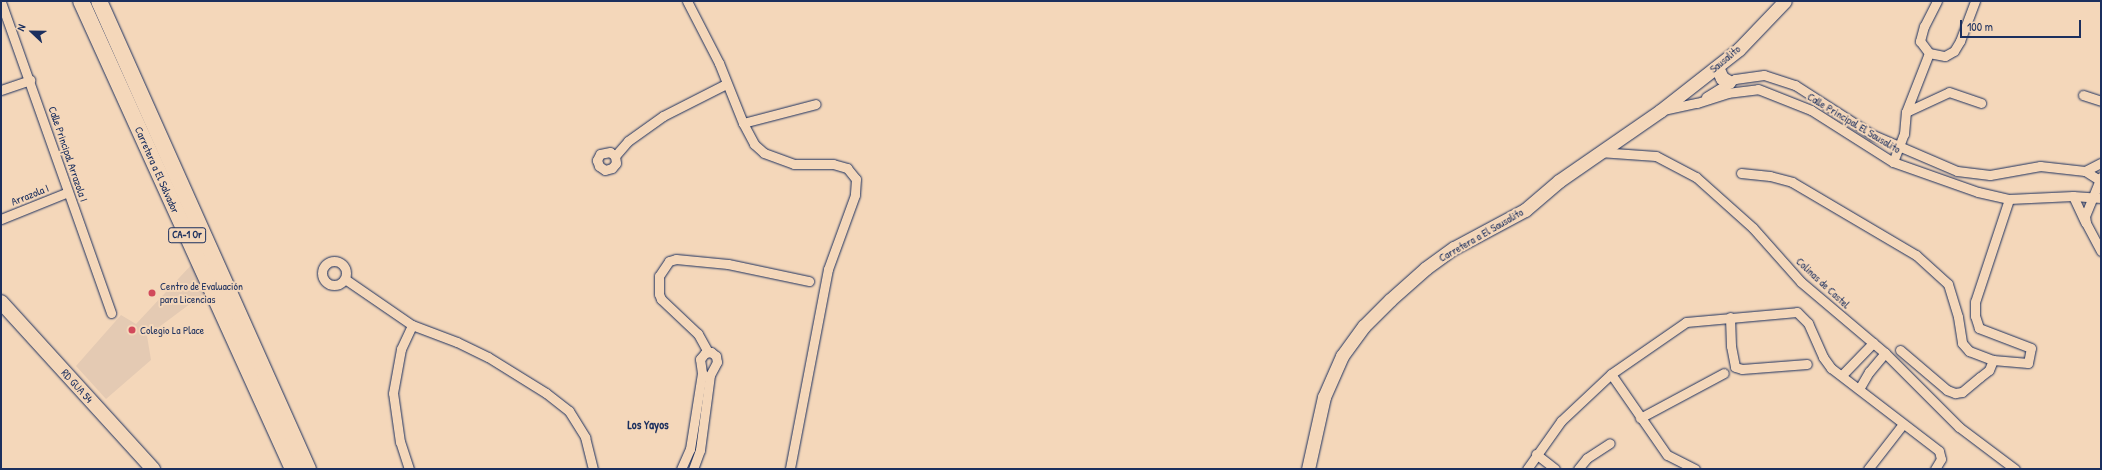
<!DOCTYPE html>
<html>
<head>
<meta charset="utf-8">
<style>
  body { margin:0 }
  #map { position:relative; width:2102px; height:470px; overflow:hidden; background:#f4d7ba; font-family:"Patrick Hand",sans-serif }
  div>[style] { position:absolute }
  .built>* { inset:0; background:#e4cab3 }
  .roads { filter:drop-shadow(0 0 1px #1b2f5e) drop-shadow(0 0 1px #1b2f5e) }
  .street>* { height:9px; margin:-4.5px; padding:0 4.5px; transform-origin:4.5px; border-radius:4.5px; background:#f4d7ba }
  .street>.ring { margin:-4.5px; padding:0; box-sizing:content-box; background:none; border:9px solid #f4d7ba; border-radius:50% }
  .secondary>* { height:13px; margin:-6.5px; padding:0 6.5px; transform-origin:6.5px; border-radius:6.5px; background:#f4d7ba }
  .primary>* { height:14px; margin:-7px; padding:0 7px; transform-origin:7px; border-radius:7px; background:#f4d7ba }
  .highway>* { height:16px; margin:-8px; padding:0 8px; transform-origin:8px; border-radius:8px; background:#f4d7ba }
  .dots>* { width:11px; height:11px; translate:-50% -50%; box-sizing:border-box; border:2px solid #f4d7ba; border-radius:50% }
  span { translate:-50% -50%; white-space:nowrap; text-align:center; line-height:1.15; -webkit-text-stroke:4px #f4d7ba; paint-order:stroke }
  .shield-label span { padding:1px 3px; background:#f4d7ba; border:1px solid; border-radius:3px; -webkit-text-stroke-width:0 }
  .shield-label { font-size:10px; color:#1b2f5e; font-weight:700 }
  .street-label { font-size:11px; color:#1b2f5e }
  .poi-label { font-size:11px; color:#1b2f5e }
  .left { translate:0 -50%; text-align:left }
  .neighbourhood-label { font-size:12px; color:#1b2f5e; font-weight:700 }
  .frame { position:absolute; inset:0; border:2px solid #1b2f5e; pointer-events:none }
  .north { position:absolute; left:12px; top:12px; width:40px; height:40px; -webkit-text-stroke:3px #f4d7ba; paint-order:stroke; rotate:292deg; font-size:11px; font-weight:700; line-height:16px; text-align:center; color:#1b2f5e }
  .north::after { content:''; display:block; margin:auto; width:14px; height:18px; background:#1b2f5e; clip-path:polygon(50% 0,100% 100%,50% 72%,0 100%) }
  .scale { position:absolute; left:1960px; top:20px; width:121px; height:18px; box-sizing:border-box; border:2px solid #1b2f5e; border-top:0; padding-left:5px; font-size:12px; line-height:14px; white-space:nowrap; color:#1b2f5e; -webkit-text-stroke:3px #f4d7ba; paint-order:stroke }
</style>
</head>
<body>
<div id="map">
  <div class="built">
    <i style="clip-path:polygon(194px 262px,206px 292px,147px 336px,151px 360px,106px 399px,76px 366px,121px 315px,136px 324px)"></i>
  </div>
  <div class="roads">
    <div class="street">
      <i style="left:687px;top:1px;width:70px;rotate:62.7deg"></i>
      <i style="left:719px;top:63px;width:65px;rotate:68.2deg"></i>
      <i style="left:743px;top:123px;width:24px;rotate:62deg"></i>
      <i style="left:754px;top:144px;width:13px;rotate:42deg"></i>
      <i style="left:764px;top:153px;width:32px;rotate:20deg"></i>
      <i style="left:794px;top:164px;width:39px"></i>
      <i style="left:833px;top:164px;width:15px;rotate:16deg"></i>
      <i style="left:847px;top:168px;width:14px;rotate:51deg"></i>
      <i style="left:856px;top:179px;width:16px;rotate:94deg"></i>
      <i style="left:855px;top:195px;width:79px;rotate:110deg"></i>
      <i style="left:828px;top:269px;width:204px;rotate:100.8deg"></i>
      <i style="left:1937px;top:1px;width:28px;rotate:117deg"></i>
      <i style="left:1924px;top:26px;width:16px;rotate:105deg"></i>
      <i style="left:1920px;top:41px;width:15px;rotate:53deg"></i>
      <i style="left:1929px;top:53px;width:16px;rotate:11deg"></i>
      <i style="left:1945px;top:56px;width:10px;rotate:-29deg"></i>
      <i style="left:1954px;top:51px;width:12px;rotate:-59deg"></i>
      <i style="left:1960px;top:41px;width:43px;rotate:-69.4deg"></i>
      <i style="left:1px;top:2px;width:330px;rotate:70.5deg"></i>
      <i style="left:1px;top:90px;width:31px;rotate:-19deg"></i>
      <i style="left:2083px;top:95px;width:19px;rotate:18deg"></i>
      <i style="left:1706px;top:97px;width:34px;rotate:-32deg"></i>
      <i style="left:1735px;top:79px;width:29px;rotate:-8deg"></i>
      <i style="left:1764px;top:75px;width:33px;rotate:18deg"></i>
      <i style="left:1795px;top:85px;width:93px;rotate:32.7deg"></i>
      <i style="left:1873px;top:135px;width:91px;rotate:23.2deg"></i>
      <i style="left:1957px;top:171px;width:33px;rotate:7deg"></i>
      <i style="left:1990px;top:175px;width:51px;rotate:-10.2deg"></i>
      <i style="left:2040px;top:166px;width:45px;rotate:6.3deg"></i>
      <i style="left:2085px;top:171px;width:19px;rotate:32deg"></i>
      <i style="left:1663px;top:110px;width:35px;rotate:-12deg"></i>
      <i style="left:1697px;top:103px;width:32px;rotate:-18deg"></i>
      <i style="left:1727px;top:93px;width:31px;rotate:-7deg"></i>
      <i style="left:1758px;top:89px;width:57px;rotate:21.6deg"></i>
      <i style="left:1811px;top:110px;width:97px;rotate:32.4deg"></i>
      <i style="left:1893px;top:162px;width:90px;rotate:19.4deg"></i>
      <i style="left:1978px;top:192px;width:32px;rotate:13deg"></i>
      <i style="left:2009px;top:199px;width:64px;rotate:-2.7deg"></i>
      <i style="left:2073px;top:196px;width:28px;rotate:4deg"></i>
      <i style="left:1906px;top:112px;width:47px;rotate:-24.9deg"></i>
      <i style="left:1949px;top:92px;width:34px;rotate:19deg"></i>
      <i style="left:743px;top:123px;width:75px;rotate:-14.6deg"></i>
      <i style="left:1599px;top:152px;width:57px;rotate:4deg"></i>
      <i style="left:1656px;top:156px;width:45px;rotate:27.7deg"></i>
      <i style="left:1696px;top:177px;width:76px;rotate:41.8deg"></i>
      <i style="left:1753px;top:228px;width:72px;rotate:48.4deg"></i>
      <i style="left:1801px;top:282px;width:110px;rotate:40.2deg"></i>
      <i style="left:1885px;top:353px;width:105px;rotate:45deg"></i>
      <i style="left:1959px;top:427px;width:70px;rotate:36.9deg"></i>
      <i style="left:615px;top:156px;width:6px;rotate:-141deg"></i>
      <i style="left:610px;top:152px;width:10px;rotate:169deg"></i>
      <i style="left:600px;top:154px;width:7px;rotate:117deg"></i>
      <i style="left:597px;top:160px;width:6px;rotate:72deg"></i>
      <i style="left:599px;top:166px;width:7px;rotate:34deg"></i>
      <i style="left:605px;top:170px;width:7px;rotate:-16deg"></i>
      <i style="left:612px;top:168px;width:6px;rotate:-51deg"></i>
      <i style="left:616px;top:163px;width:7px;rotate:-98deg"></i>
      <i style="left:615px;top:156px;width:20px;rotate:-49deg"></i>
      <i style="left:628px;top:141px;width:43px;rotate:-35.5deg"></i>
      <i style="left:663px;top:116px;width:71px;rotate:-26.9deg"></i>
      <i style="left:1893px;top:162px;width:30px;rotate:-69deg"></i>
      <i style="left:1904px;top:134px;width:22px;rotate:-85deg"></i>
      <i style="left:1906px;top:112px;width:63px;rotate:-68.7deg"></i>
      <i style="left:2085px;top:171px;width:18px;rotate:-27deg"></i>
      <i style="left:1741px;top:173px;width:29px;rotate:6deg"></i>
      <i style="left:1770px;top:176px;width:23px;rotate:15deg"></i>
      <i style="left:1792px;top:182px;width:144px;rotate:30.5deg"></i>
      <i style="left:1916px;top:255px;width:43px;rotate:42.2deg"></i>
      <i style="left:1948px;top:284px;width:34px;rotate:73deg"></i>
      <i style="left:1958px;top:317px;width:26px;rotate:81deg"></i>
      <i style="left:1962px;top:343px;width:11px;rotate:49deg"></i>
      <i style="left:1969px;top:351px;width:26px;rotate:21deg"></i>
      <i style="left:1993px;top:360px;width:35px;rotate:5deg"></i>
      <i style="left:2028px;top:363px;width:15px;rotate:-79deg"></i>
      <i style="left:2031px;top:348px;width:56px;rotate:-159deg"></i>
      <i style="left:1979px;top:328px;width:13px;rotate:-108deg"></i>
      <i style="left:1975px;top:316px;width:14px;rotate:-90deg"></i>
      <i style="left:1975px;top:302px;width:108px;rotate:-71.7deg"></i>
      <i style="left:2101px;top:177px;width:42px;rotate:112.3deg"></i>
      <i style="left:2085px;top:216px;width:7px;rotate:82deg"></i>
      <i style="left:2086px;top:223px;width:32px;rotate:62deg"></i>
      <i style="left:2073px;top:196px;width:29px;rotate:65deg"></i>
      <i style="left:1px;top:219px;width:72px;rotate:-21.9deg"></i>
      <i class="ring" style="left:322px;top:261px;width:15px;height:15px"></i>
      <i style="left:345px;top:279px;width:81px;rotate:34.5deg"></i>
      <i style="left:412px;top:325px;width:48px;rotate:20.7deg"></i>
      <i style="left:457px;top:342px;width:34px;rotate:26deg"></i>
      <i style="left:488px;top:357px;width:68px;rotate:31.8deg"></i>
      <i style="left:546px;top:393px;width:29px;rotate:38deg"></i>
      <i style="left:569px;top:411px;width:31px;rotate:58deg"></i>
      <i style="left:585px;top:437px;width:33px;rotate:76deg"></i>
      <i style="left:1730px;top:317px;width:29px;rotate:88deg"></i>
      <i style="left:1731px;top:346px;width:21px;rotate:79deg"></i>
      <i style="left:1735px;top:367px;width:7px;rotate:16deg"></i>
      <i style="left:1742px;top:369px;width:65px;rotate:-4.4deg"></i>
      <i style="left:1900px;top:350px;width:62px;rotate:40.4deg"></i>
      <i style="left:1947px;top:390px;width:9px;rotate:21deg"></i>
      <i style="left:1955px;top:393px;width:7px;rotate:-8deg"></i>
      <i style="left:1962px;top:392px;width:23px;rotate:-40deg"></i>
      <i style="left:1980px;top:377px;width:11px;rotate:-38deg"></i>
      <i style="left:1989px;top:370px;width:11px;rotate:-68deg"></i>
      <i style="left:708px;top:352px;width:21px;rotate:-119deg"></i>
      <i style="left:698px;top:334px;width:51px;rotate:-136.6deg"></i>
      <i style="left:661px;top:299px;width:5px;rotate:-112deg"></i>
      <i style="left:659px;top:294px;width:18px;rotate:-90deg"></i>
      <i style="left:659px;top:276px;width:18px;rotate:-56deg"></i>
      <i style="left:669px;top:261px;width:7px;rotate:-16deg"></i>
      <i style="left:676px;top:259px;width:52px;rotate:5.5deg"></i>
      <i style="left:728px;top:264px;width:83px;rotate:11.9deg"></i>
      <i style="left:1842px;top:375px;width:45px;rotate:-45.9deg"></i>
      <i style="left:1859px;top:389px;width:20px;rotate:-60deg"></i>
      <i style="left:1869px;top:372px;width:25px;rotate:-50deg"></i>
      <i style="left:1640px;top:418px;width:95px;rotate:-28.2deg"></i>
      <i style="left:1536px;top:454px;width:24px;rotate:38deg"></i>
      <i style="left:409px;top:469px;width:28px;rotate:-108deg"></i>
      <i style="left:400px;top:442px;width:49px;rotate:-98.1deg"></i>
      <i style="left:393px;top:393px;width:45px;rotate:-79.7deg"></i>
      <i style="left:401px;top:349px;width:26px;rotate:-65deg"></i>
      <i style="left:681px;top:469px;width:22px;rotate:-66deg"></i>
      <i style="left:690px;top:449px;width:77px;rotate:-81deg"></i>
      <i style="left:702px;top:373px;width:14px;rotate:-98deg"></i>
      <i style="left:700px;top:359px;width:8px;rotate:-50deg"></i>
      <i style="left:705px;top:353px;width:6px;rotate:-9deg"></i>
      <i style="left:711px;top:352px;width:6px;rotate:39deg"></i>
      <i style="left:716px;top:356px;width:6px;rotate:81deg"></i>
      <i style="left:717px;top:362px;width:15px;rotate:118deg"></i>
      <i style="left:710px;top:375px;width:76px;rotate:97.6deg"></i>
      <i style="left:700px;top:450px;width:20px;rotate:110deg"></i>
      <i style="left:1527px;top:469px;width:59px;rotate:-54.7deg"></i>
      <i style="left:1561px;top:421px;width:69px;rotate:-43.2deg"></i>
      <i style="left:1578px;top:469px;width:14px;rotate:-51deg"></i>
      <i style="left:1587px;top:458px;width:27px;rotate:-33deg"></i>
      <i style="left:1695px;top:469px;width:31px;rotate:-153deg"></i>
      <i style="left:1667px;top:455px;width:98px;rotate:-124.7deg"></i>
      <i style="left:1611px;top:374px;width:91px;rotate:-34.7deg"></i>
      <i style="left:1686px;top:322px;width:111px;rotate:-5.1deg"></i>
      <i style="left:1797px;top:312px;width:16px;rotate:45deg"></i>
      <i style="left:1808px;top:323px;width:37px;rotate:66deg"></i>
      <i style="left:1823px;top:357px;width:14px;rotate:54deg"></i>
      <i style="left:1831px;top:368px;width:136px;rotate:37.5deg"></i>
      <i style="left:1939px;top:451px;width:8px;rotate:76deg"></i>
      <i style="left:1941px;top:459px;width:12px;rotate:121deg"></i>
      <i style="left:1868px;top:469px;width:57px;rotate:-52.1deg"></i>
    </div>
    <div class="secondary">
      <i style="left:1717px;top:67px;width:12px;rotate:66deg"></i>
      <i style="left:1722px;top:78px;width:8px;rotate:30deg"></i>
      <i style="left:1308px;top:469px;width:74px;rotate:-77.5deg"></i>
      <i style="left:1324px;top:397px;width:45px;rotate:-66.3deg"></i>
      <i style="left:1342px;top:356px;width:37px;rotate:-54deg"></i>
      <i style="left:1364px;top:326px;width:37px;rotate:-45deg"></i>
      <i style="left:1390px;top:300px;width:48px;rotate:-41.6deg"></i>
      <i style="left:1426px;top:268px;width:34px;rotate:-36deg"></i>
      <i style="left:1454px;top:248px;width:81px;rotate:-28.2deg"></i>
      <i style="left:1525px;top:210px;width:45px;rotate:-40.5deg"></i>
      <i style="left:1559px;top:181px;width:123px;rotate:-34.7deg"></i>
      <i style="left:1660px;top:111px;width:100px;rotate:-38.1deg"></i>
      <i style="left:1739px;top:49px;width:66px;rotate:-46.2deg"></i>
    </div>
    <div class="primary">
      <i style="left:1px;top:302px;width:226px;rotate:47.7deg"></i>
    </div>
    <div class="highway">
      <i style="left:81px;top:1px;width:514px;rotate:65.63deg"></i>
      <i style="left:99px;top:1px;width:513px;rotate:65.94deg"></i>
    </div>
  </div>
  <div class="dots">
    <i style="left:152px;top:293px;background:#d1495b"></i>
    <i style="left:132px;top:330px;background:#d1495b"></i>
  </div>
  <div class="shield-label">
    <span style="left:187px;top:235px">CA-1 Or</span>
  </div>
  <div class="street-label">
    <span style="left:1725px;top:59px;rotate:-40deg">Sausalito</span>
    <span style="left:1854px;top:123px;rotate:31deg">Calle Principal El Sausalito</span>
    <span style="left:68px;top:154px;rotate:71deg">Calle Principal Arrazola I</span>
    <span style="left:157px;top:170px;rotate:66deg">Carretera a El Salvador</span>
    <span style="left:30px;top:195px;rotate:-22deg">Arrazola I</span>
    <span style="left:1481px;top:235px;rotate:-30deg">Carretera a El Sausalito</span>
    <span style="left:1823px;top:283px;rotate:43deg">Colinas de Castel</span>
    <span style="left:77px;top:386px;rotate:48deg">RD GUA 54</span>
  </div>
  <div class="poi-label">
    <span class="left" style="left:160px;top:293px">Centro de Evaluación<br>para Licencias</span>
    <span class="left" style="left:140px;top:330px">Colegio La Place</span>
  </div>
  <div class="neighbourhood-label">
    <span style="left:648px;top:425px">Los Yayos</span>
  </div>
  <div class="frame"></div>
  <div class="north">N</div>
  <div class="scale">100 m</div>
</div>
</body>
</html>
